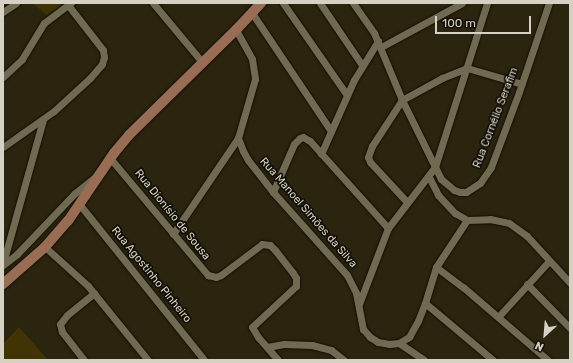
<!DOCTYPE html>
<html>
<head>
<meta charset="utf-8">
<style>
  body { margin:0 }
  #map { position:relative; width:573px; height:363px; overflow:hidden; background:#2b2510; font-family:Rubik,sans-serif }
  div>[style] { position:absolute }
  .green>* { inset:0; background:#403404 }
  .roads { filter:drop-shadow(0 0 1px #140e00) drop-shadow(0 0 1px #140e00) }
  .minor>* { height:7px; margin:-3.5px; padding:0 3.5px; transform-origin:3.5px; border-radius:3.5px; background:#716a53 }
  .secondary>* { height:10px; margin:-5px; padding:0 5px; transform-origin:5px; border-radius:5px; background:#996c54 }
  span { translate:-50% -50%; white-space:nowrap; text-align:center; line-height:1.15; -webkit-text-stroke:3.5px #110e06; paint-order:stroke }
  .street-label { font-size:11px; color:#d5d2c5 }
  .frame { position:absolute; inset:0; border:4px solid #d5d2c5; pointer-events:none }
  .north { position:absolute; left:525px; top:315px; width:40px; height:40px; -webkit-text-stroke:3px #110e06; paint-order:stroke; rotate:206deg; font-size:11px; font-weight:700; line-height:16px; text-align:center; color:#d5d2c5 }
  .north::after { content:''; display:block; margin:auto; width:14px; height:18px; background:#d5d2c5; clip-path:polygon(50% 0,100% 100%,50% 72%,0 100%) }
  .scale { position:absolute; left:435px; top:16px; width:96px; height:18px; box-sizing:border-box; border:2px solid #d5d2c5; border-top:0; padding-left:5px; font-size:12px; line-height:14px; white-space:nowrap; color:#d5d2c5; -webkit-text-stroke:3px #110e06; paint-order:stroke }
</style>
</head>
<body>
<div id="map">
  <div class="green">
    <i style="clip-path:polygon(32px 3px,64px 3px,47px 15px)"></i>
    <i style="clip-path:polygon(19px 327px,48px 360px,3px 360px,3px 344px)"></i>
  </div>
  <div class="roads">
    <div class="minor">
      <i style="left:153px;top:3px;width:78px;rotate:50.2deg"></i>
      <i style="left:283px;top:3px;width:112px;rotate:55.2deg"></i>
      <i style="left:320px;top:3px;width:75px;rotate:55.9deg"></i>
      <i style="left:353px;top:3px;width:37px;rotate:55deg"></i>
      <i style="left:374px;top:33px;width:73px;rotate:67.3deg"></i>
      <i style="left:402px;top:100px;width:88px;rotate:63.7deg"></i>
      <i style="left:441px;top:179px;width:17px;rotate:40deg"></i>
      <i style="left:454px;top:190px;width:6px;rotate:18deg"></i>
      <i style="left:460px;top:192px;width:6px"></i>
      <i style="left:466px;top:192px;width:17px;rotate:-33deg"></i>
      <i style="left:480px;top:183px;width:19px;rotate:-55deg"></i>
      <i style="left:491px;top:167px;width:80px;rotate:-69.5deg"></i>
      <i style="left:519px;top:92px;width:94px;rotate:-71.4deg"></i>
      <i style="left:3px;top:12px;width:16px;rotate:-35deg"></i>
      <i style="left:252px;top:13px;width:142px;rotate:56.2deg"></i>
      <i style="left:236px;top:30px;width:33px;rotate:61deg"></i>
      <i style="left:252px;top:59px;width:20px;rotate:81deg"></i>
      <i style="left:255px;top:79px;width:61px;rotate:106.1deg"></i>
      <i style="left:238px;top:138px;width:14px;rotate:69deg"></i>
      <i style="left:243px;top:151px;width:10px;rotate:61deg"></i>
      <i style="left:248px;top:160px;width:41px;rotate:52deg"></i>
      <i style="left:273px;top:192px;width:111px;rotate:48.3deg"></i>
      <i style="left:347px;top:275px;width:20px;rotate:63deg"></i>
      <i style="left:356px;top:293px;width:37px;rotate:79deg"></i>
      <i style="left:363px;top:329px;width:11px;rotate:49deg"></i>
      <i style="left:370px;top:337px;width:9px;rotate:32deg"></i>
      <i style="left:378px;top:342px;width:11px;rotate:10deg"></i>
      <i style="left:389px;top:344px;width:10px;rotate:-6deg"></i>
      <i style="left:399px;top:343px;width:12px;rotate:-31deg"></i>
      <i style="left:409px;top:337px;width:18px;rotate:-61deg"></i>
      <i style="left:418px;top:321px;width:19px;rotate:-69deg"></i>
      <i style="left:425px;top:303px;width:38px;rotate:-73deg"></i>
      <i style="left:436px;top:267px;width:56px;rotate:-56.6deg"></i>
      <i style="left:381px;top:47px;width:92px;rotate:-28.5deg"></i>
      <i style="left:3px;top:77px;width:26px;rotate:-43deg"></i>
      <i style="left:22px;top:59px;width:42px;rotate:-58.6deg"></i>
      <i style="left:44px;top:23px;width:34px;rotate:-37deg"></i>
      <i style="left:3px;top:147px;width:62px;rotate:-35.2deg"></i>
      <i style="left:54px;top:111px;width:49px;rotate:-42.5deg"></i>
      <i style="left:90px;top:78px;width:18px;rotate:-49deg"></i>
      <i style="left:102px;top:64px;width:7px;rotate:-74deg"></i>
      <i style="left:104px;top:57px;width:7px;rotate:-98deg"></i>
      <i style="left:103px;top:50px;width:57px;rotate:-127.9deg"></i>
      <i style="left:321px;top:154px;width:81px;rotate:-66deg"></i>
      <i style="left:354px;top:80px;width:46px;rotate:-58.4deg"></i>
      <i style="left:110px;top:158px;width:153px;rotate:50.1deg"></i>
      <i style="left:208px;top:275px;width:8px;rotate:14deg"></i>
      <i style="left:216px;top:277px;width:5px;rotate:-22deg"></i>
      <i style="left:221px;top:275px;width:51px;rotate:-37.1deg"></i>
      <i style="left:262px;top:244px;width:8px;rotate:7deg"></i>
      <i style="left:270px;top:245px;width:7px;rotate:45deg"></i>
      <i style="left:275px;top:250px;width:29px;rotate:52deg"></i>
      <i style="left:293px;top:273px;width:6px;rotate:59deg"></i>
      <i style="left:296px;top:278px;width:8px;rotate:90deg"></i>
      <i style="left:296px;top:286px;width:60px;rotate:137deg"></i>
      <i style="left:252px;top:327px;width:12px;rotate:59deg"></i>
      <i style="left:258px;top:337px;width:30px;rotate:49deg"></i>
      <i style="left:429px;top:177px;width:20px;rotate:63deg"></i>
      <i style="left:438px;top:195px;width:25px;rotate:47deg"></i>
      <i style="left:455px;top:213px;width:14px;rotate:30deg"></i>
      <i style="left:467px;top:220px;width:23px;rotate:-2deg"></i>
      <i style="left:490px;top:219px;width:19px;rotate:12deg"></i>
      <i style="left:509px;top:223px;width:22px;rotate:36deg"></i>
      <i style="left:527px;top:236px;width:64px;rotate:47.5deg"></i>
      <i style="left:273px;top:192px;width:52px;rotate:-66.4deg"></i>
      <i style="left:294px;top:144px;width:8px;rotate:-45deg"></i>
      <i style="left:300px;top:138px;width:3px;rotate:-18deg"></i>
      <i style="left:303px;top:137px;width:8px;rotate:30deg"></i>
      <i style="left:310px;top:141px;width:117px;rotate:48.1deg"></i>
      <i style="left:407px;top:202px;width:54px;rotate:-132.8deg"></i>
      <i style="left:370px;top:162px;width:5px;rotate:-112deg"></i>
      <i style="left:368px;top:157px;width:12px;rotate:-70deg"></i>
      <i style="left:372px;top:146px;width:55px;rotate:-56.9deg"></i>
      <i style="left:402px;top:100px;width:46px;rotate:-28.8deg"></i>
      <i style="left:442px;top:78px;width:27px;rotate:-22deg"></i>
      <i style="left:467px;top:68px;width:57px;rotate:16.2deg"></i>
      <i style="left:80px;top:205px;width:198px;rotate:51.3deg"></i>
      <i style="left:173px;top:234px;width:116px;rotate:-55.9deg"></i>
      <i style="left:45px;top:247px;width:58px;rotate:42.2deg"></i>
      <i style="left:88px;top:286px;width:95px;rotate:51deg"></i>
      <i style="left:3px;top:263px;width:148px;rotate:-74.4deg"></i>
      <i style="left:3px;top:265px;width:18px;rotate:-38deg"></i>
      <i style="left:17px;top:254px;width:83px;rotate:-46.5deg"></i>
      <i style="left:74px;top:194px;width:26px;rotate:-39deg"></i>
      <i style="left:436px;top:267px;width:34px;rotate:37deg"></i>
      <i style="left:463px;top:287px;width:112px;rotate:40.7deg"></i>
      <i style="left:527px;top:284px;width:62px;rotate:45.7deg"></i>
      <i style="left:425px;top:303px;width:89px;rotate:40deg"></i>
      <i style="left:359px;top:304px;width:81px;rotate:-69.1deg"></i>
      <i style="left:388px;top:228px;width:77px;rotate:-52.4deg"></i>
      <i style="left:435px;top:167px;width:172px;rotate:-72.4deg"></i>
      <i style="left:499px;top:316px;width:74px;rotate:-47.7deg"></i>
      <i style="left:399px;top:343px;width:30px;rotate:34deg"></i>
      <i style="left:267px;top:347px;width:17px;rotate:-10deg"></i>
      <i style="left:284px;top:344px;width:28px;rotate:2deg"></i>
      <i style="left:312px;top:345px;width:20px;rotate:15deg"></i>
      <i style="left:331px;top:350px;width:16px;rotate:38deg"></i>
      <i style="left:84px;top:360px;width:36px;rotate:-128deg"></i>
      <i style="left:62px;top:332px;width:8px;rotate:-104deg"></i>
      <i style="left:60px;top:324px;width:11px;rotate:-52deg"></i>
      <i style="left:67px;top:315px;width:35px;rotate:-39deg"></i>
    </div>
    <div class="secondary">
      <i style="left:3px;top:284px;width:56px;rotate:-41.4deg"></i>
      <i style="left:45px;top:247px;width:35px;rotate:-49deg"></i>
      <i style="left:68px;top:221px;width:82px;rotate:-55.9deg"></i>
      <i style="left:114px;top:153px;width:23px;rotate:-50deg"></i>
      <i style="left:129px;top:135px;width:150px;rotate:-44.5deg"></i>
      <i style="left:236px;top:30px;width:37px;rotate:-47deg"></i>
    </div>
  </div>
  <div class="street-label">
    <span style="left:496px;top:118px;rotate:-69deg">Rua Cornélio Serafim</span>
    <span style="left:308px;top:213px;rotate:49deg">Rua Manoel Simões da Silva</span>
    <span style="left:172px;top:215px;rotate:51deg">Rua Dionísio de Sousa</span>
    <span style="left:151px;top:275px;rotate:51deg">Rua Agostinho Pinheiro</span>
  </div>
  <div class="frame"></div>
  <div class="north">N</div>
  <div class="scale">100 m</div>
</div>
</body>
</html>
